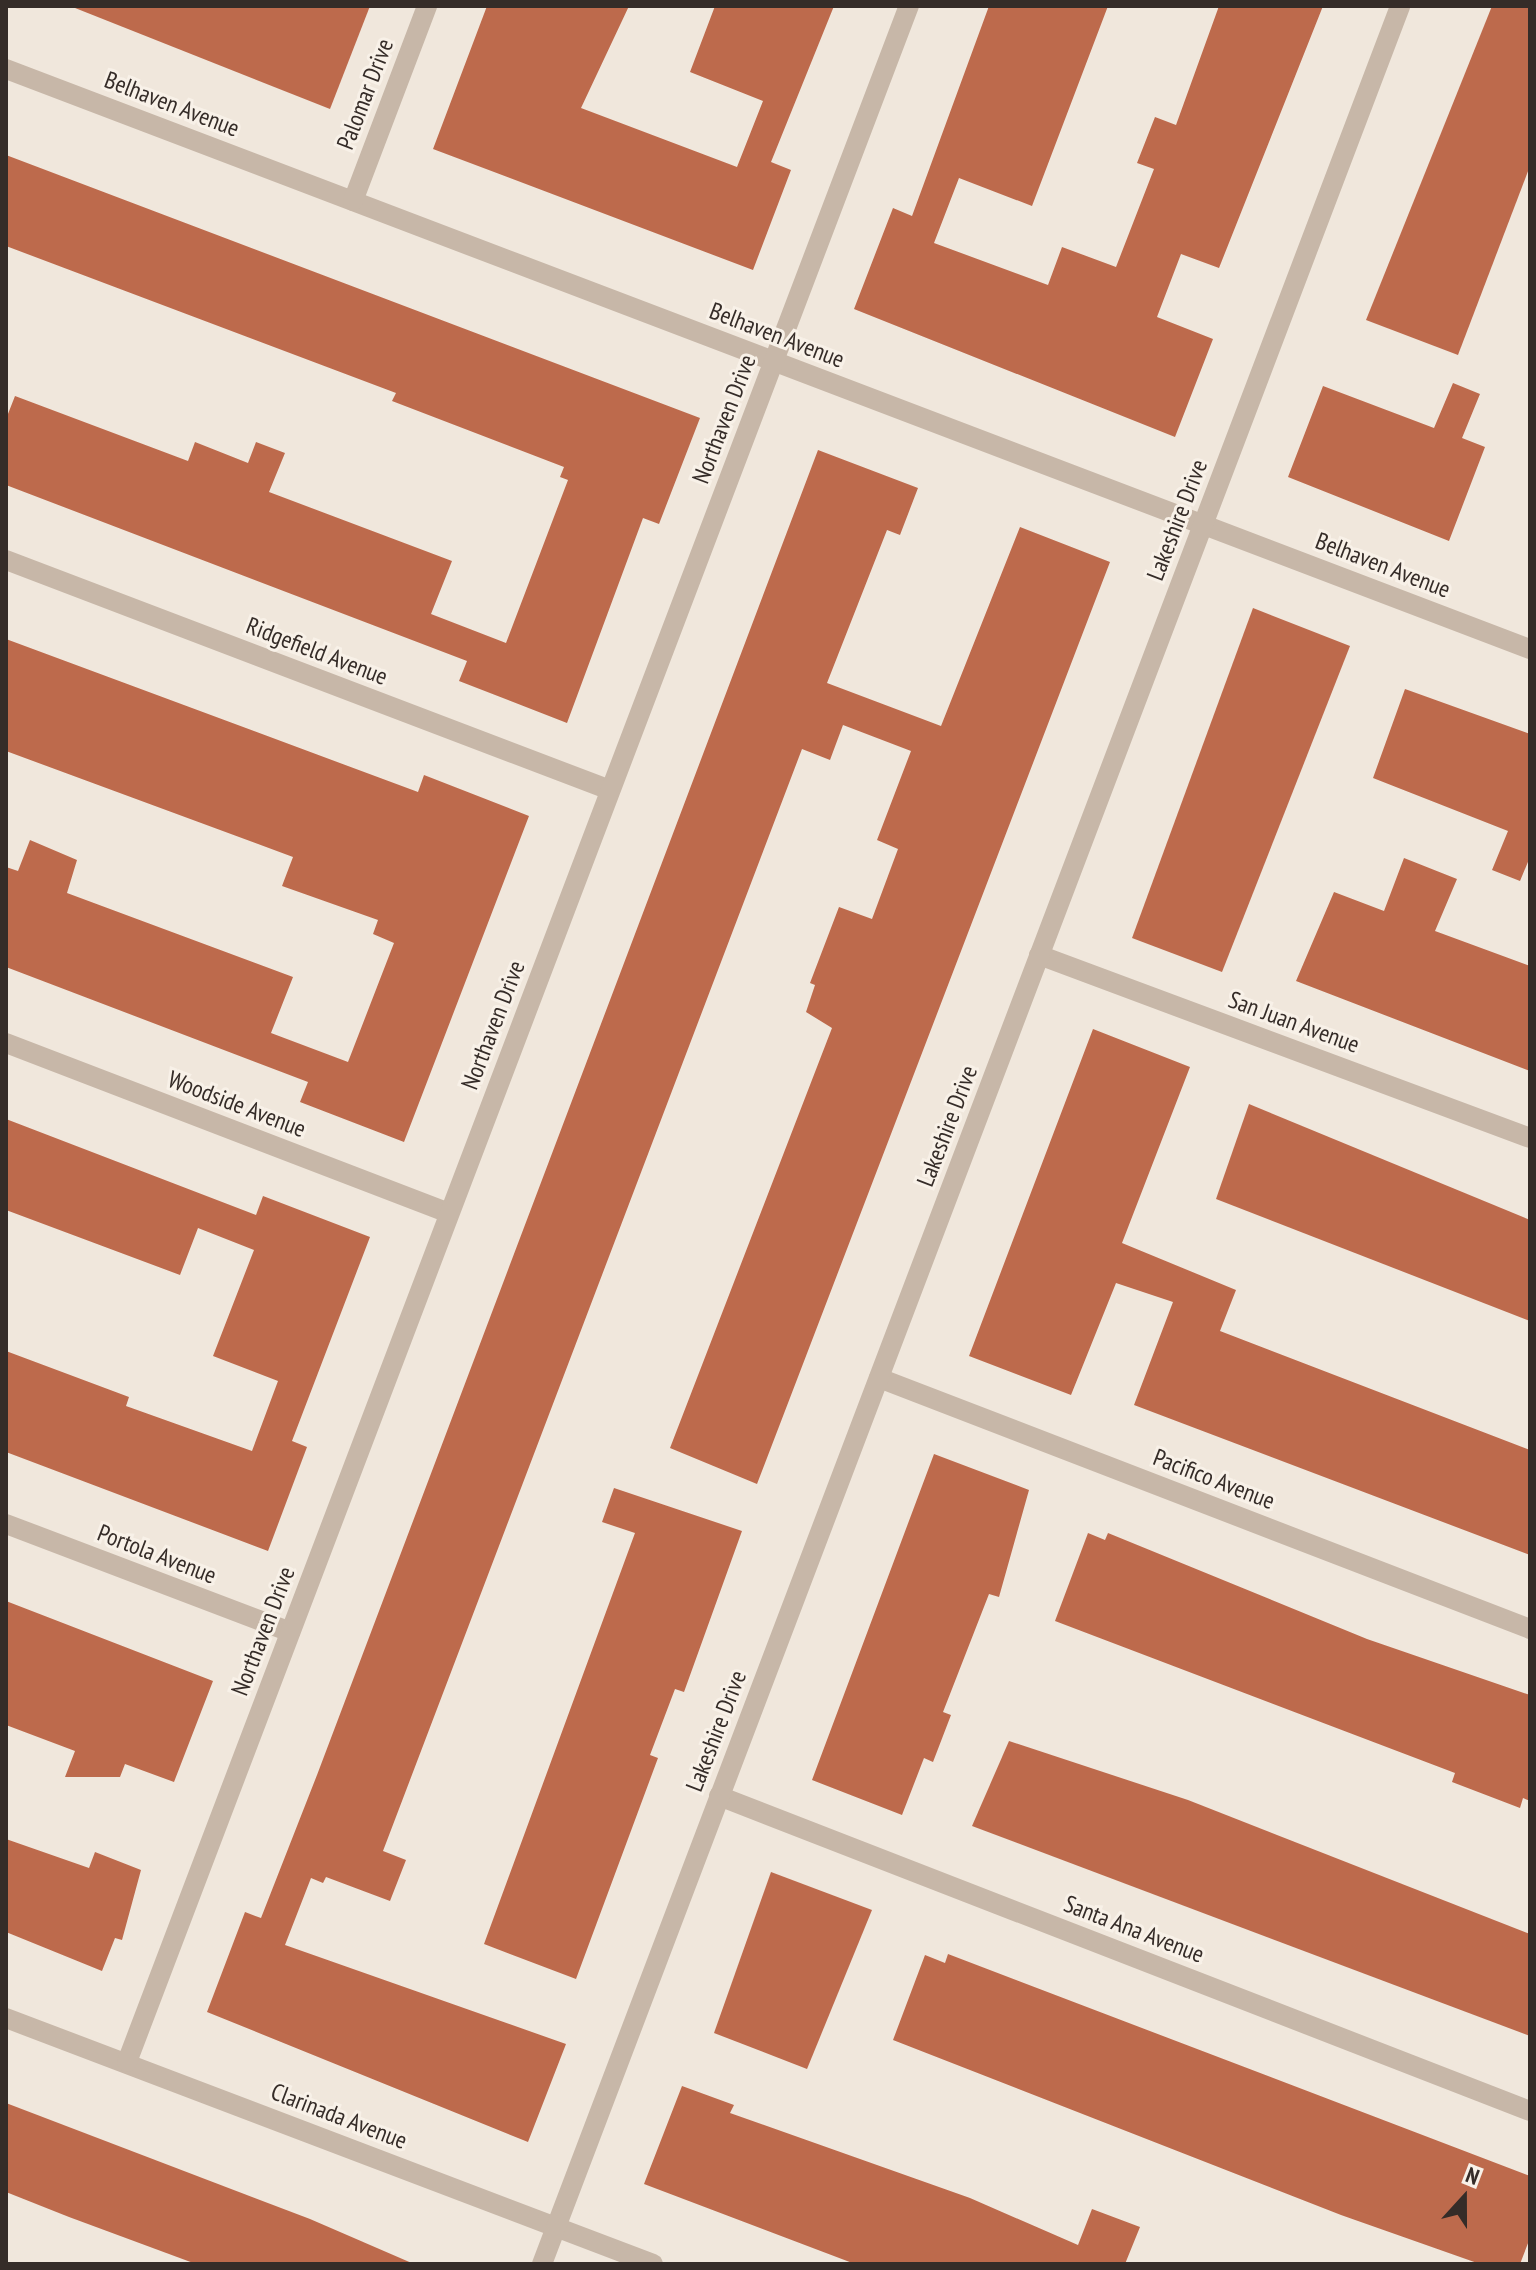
<!DOCTYPE html>
<html>
<head>
<meta charset="utf-8">
<style>
  body { margin:0 }
  #map { position:relative; width:1536px; height:2270px; overflow:hidden; background:#f0e7dc; font-family:"PT Sans Narrow",sans-serif }
  div>[style] { position:absolute }
  .building>* { inset:0; background:#bd6a4c }
  .minor>* { height:20px; margin:-10px; padding:0 10px; transform-origin:10px; border-radius:10px; background:#c7b7a8 }
  span { translate:-50% -50%; white-space:nowrap; text-align:center; line-height:1.15; -webkit-text-stroke:6px #f8f1e8; paint-order:stroke }
  .street-label { font-size:24px; color:#352c28 }
  .frame { position:absolute; inset:0; border:8px solid #352c28; pointer-events:none }
  .north { position:absolute; left:1424px; top:2158px; width:80px; height:80px; -webkit-text-stroke:6px #f8f1e8; paint-order:stroke; rotate:21deg; font-size:22px; font-weight:700; line-height:32px; text-align:center; color:#352c28 }
  .north::after { content:''; display:block; margin:auto; width:28px; height:36px; background:#352c28; clip-path:polygon(50% 0,100% 100%,50% 72%,0 100%) }
</style>
</head>
<body>
<div id="map">
  <div class="building">
    <i style="clip-path:polygon(70px 6px,370px 6px,330px 109px)"></i>
    <i style="clip-path:polygon(487px 6px,629px 6px,581px 108px,737px 167px,763px 101px,690px 72px,715px 6px,834px 6px,771px 162px,791px 170px,753px 270px,433px 149px)"></i>
    <i style="clip-path:polygon(989px 6px,1108px 6px,1032px 206px,959px 178px,934px 243px,1048px 285px,1062px 247px,1116px 267px,1154px 169px,1137px 163px,1155px 117px,1176px 125px,1219px 6px,1323px 6px,1219px 268px,1181px 254px,1157px 317px,1213px 339px,1175px 437px,854px 309px,893px 208px,912px 216px)"></i>
    <i style="clip-path:polygon(1492px 6px,1530px 6px,1530px 166px,1458px 355px,1366px 320px)"></i>
    <i style="clip-path:polygon(6px 155px,700px 418px,659px 524px,643px 518px,567px 723px,459px 681px,467px 661px,6px 485px,6px 419px,15px 396px,188px 461px,195px 442px,248px 463px,256px 442px,285px 453px,269px 492px,452px 561px,431px 614px,506px 643px,568px 480px,560px 477px,564px 467px,392px 401px,396px 393px,6px 246px)"></i>
    <i style="clip-path:polygon(1453px 383px,1480px 394px,1462px 438px,1485px 447px,1449px 541px,1288px 477px,1323px 386px,1434px 428px)"></i>
    <i style="clip-path:polygon(818px 450px,918px 488px,900px 535px,887px 530px,827px 683px,941px 726px,1020px 527px,1110px 562px,757px 1484px,670px 1448px,832px 1028px,806px 1012px,815px 985px,810px 983px,839px 907px,872px 919px,898px 849px,877px 840px,911px 751px,843px 725px,830px 760px,802px 749px,383px 1851px,406px 1860px,390px 1901px,326px 1877px,323px 1883px,311px 1878px,285px 1945px,566px 2044px,528px 2142px,207px 2012px,245px 1912px,261px 1918px,317px 1775px)"></i>
    <i style="clip-path:polygon(1253px 608px,1350px 646px,1222px 972px,1132px 938px)"></i>
    <i style="clip-path:polygon(6px 639px,418px 792px,424px 775px,529px 816px,404px 1142px,300px 1102px,308px 1082px,6px 967px,6px 867px,18px 871px,30px 840px,77px 860px,67px 893px,293px 977px,271px 1033px,348px 1062px,394px 943px,373px 934px,378px 920px,282px 886px,293px 857px,6px 751px)"></i>
    <i style="clip-path:polygon(1405px 689px,1530px 734px,1530px 857px,1520px 881px,1492px 870px,1508px 831px,1373px 778px)"></i>
    <i style="clip-path:polygon(1404px 858px,1457px 879px,1435px 931px,1530px 966px,1530px 1071px,1296px 981px,1334px 892px,1384px 911px)"></i>
    <i style="clip-path:polygon(1093px 1029px,1190px 1067px,1122px 1243px,1236px 1290px,1220px 1331px,1530px 1450px,1530px 1555px,1134px 1405px,1173px 1302px,1116px 1283px,1071px 1395px,969px 1356px)"></i>
    <i style="clip-path:polygon(1249px 1104px,1530px 1220px,1530px 1321px,1216px 1199px)"></i>
    <i style="clip-path:polygon(6px 1119px,256px 1215px,263px 1196px,370px 1237px,292px 1441px,307px 1447px,268px 1551px,6px 1452px,6px 1351px,129px 1397px,126px 1406px,252px 1451px,278px 1381px,213px 1356px,254px 1250px,198px 1228px,180px 1275px,6px 1210px)"></i>
    <i style="clip-path:polygon(934px 1454px,1029px 1490px,999px 1597px,989px 1594px,943px 1712px,951px 1715px,933px 1762px,924px 1758px,902px 1815px,812px 1780px)"></i>
    <i style="clip-path:polygon(614px 1488px,742px 1531px,684px 1692px,675px 1689px,650px 1755px,658px 1758px,576px 1979px,484px 1944px,635px 1533px,602px 1522px)"></i>
    <i style="clip-path:polygon(1088px 1533px,1105px 1540px,1108px 1533px,1367px 1639px,1530px 1695px,1530px 1801px,1523px 1798px,1520px 1808px,1452px 1782px,1455px 1773px,1055px 1621px)"></i>
    <i style="clip-path:polygon(6px 1601px,213px 1681px,174px 1782px,125px 1764px,120px 1777px,65px 1777px,75px 1751px,6px 1725px)"></i>
    <i style="clip-path:polygon(1009px 1741px,1188px 1800px,1530px 1934px,1530px 2036px,972px 1826px)"></i>
    <i style="clip-path:polygon(6px 1839px,89px 1868px,95px 1852px,141px 1870px,122px 1940px,115px 1938px,102px 1971px,6px 1932px)"></i>
    <i style="clip-path:polygon(771px 1872px,872px 1910px,807px 2069px,714px 2033px)"></i>
    <i style="clip-path:polygon(948px 1954px,1530px 2176px,1530px 2238px,1520px 2264px,1480px 2264px,1341px 2215px,893px 2040px,925px 1955px,945px 1963px)"></i>
    <i style="clip-path:polygon(682px 2086px,734px 2105px,730px 2113px,970px 2198px,1078px 2245px,1092px 2209px,1140px 2227px,1125px 2264px,855px 2264px,644px 2184px)"></i>
    <i style="clip-path:polygon(6px 2103px,310px 2219px,414px 2264px,196px 2264px,69px 2217px,6px 2192px)"></i>
  </div>
  <div class="minor">
    <i style="left:6px;top:69px;width:1631px;rotate:20.84deg"></i>
    <i style="left:353px;top:201px;width:209px;rotate:-69.2deg"></i>
    <i style="left:6px;top:560px;width:646px;rotate:20.85deg"></i>
    <i style="left:1039px;top:955px;width:524px;rotate:20.44deg"></i>
    <i style="left:6px;top:1043px;width:474px;rotate:21deg"></i>
    <i style="left:879px;top:1378px;width:698px;rotate:21.08deg"></i>
    <i style="left:6px;top:1524px;width:304px;rotate:20.8deg"></i>
    <i style="left:719px;top:1796px;width:870px;rotate:21.23deg"></i>
    <i style="left:6px;top:2018px;width:692px;rotate:20.82deg"></i>
    <i style="left:127px;top:2062px;width:2200px;rotate:-69.18deg"></i>
    <i style="left:542px;top:2264px;width:2416px;rotate:-69.19deg"></i>
  </div>
  <div class="street-label">
    <span style="left:365px;top:94px;rotate:-69deg">Palomar Drive</span>
    <span style="left:172px;top:104px;rotate:21deg">Belhaven Avenue</span>
    <span style="left:777px;top:335px;rotate:21deg">Belhaven Avenue</span>
    <span style="left:724px;top:419px;rotate:-69deg">Northaven Drive</span>
    <span style="left:1177px;top:520px;rotate:-69deg">Lakeshire Drive</span>
    <span style="left:1383px;top:565px;rotate:21deg">Belhaven Avenue</span>
    <span style="left:317px;top:651px;rotate:21deg">Ridgefield Avenue</span>
    <span style="left:1294px;top:1022px;rotate:20deg">San Juan Avenue</span>
    <span style="left:493px;top:1025px;rotate:-69deg">Northaven Drive</span>
    <span style="left:237px;top:1104px;rotate:21deg">Woodside Avenue</span>
    <span style="left:947px;top:1126px;rotate:-69deg">Lakeshire Drive</span>
    <span style="left:1214px;top:1479px;rotate:21deg">Pacifico Avenue</span>
    <span style="left:157px;top:1554px;rotate:21deg">Portola Avenue</span>
    <span style="left:263px;top:1631px;rotate:-69deg">Northaven Drive</span>
    <span style="left:716px;top:1731px;rotate:-69deg">Lakeshire Drive</span>
    <span style="left:1134px;top:1929px;rotate:21deg">Santa Ana Avenue</span>
    <span style="left:339px;top:2116px;rotate:21deg">Clarinada Avenue</span>
  </div>
  <div class="frame"></div>
  <div class="north">N</div>
</div>
</body>
</html>
